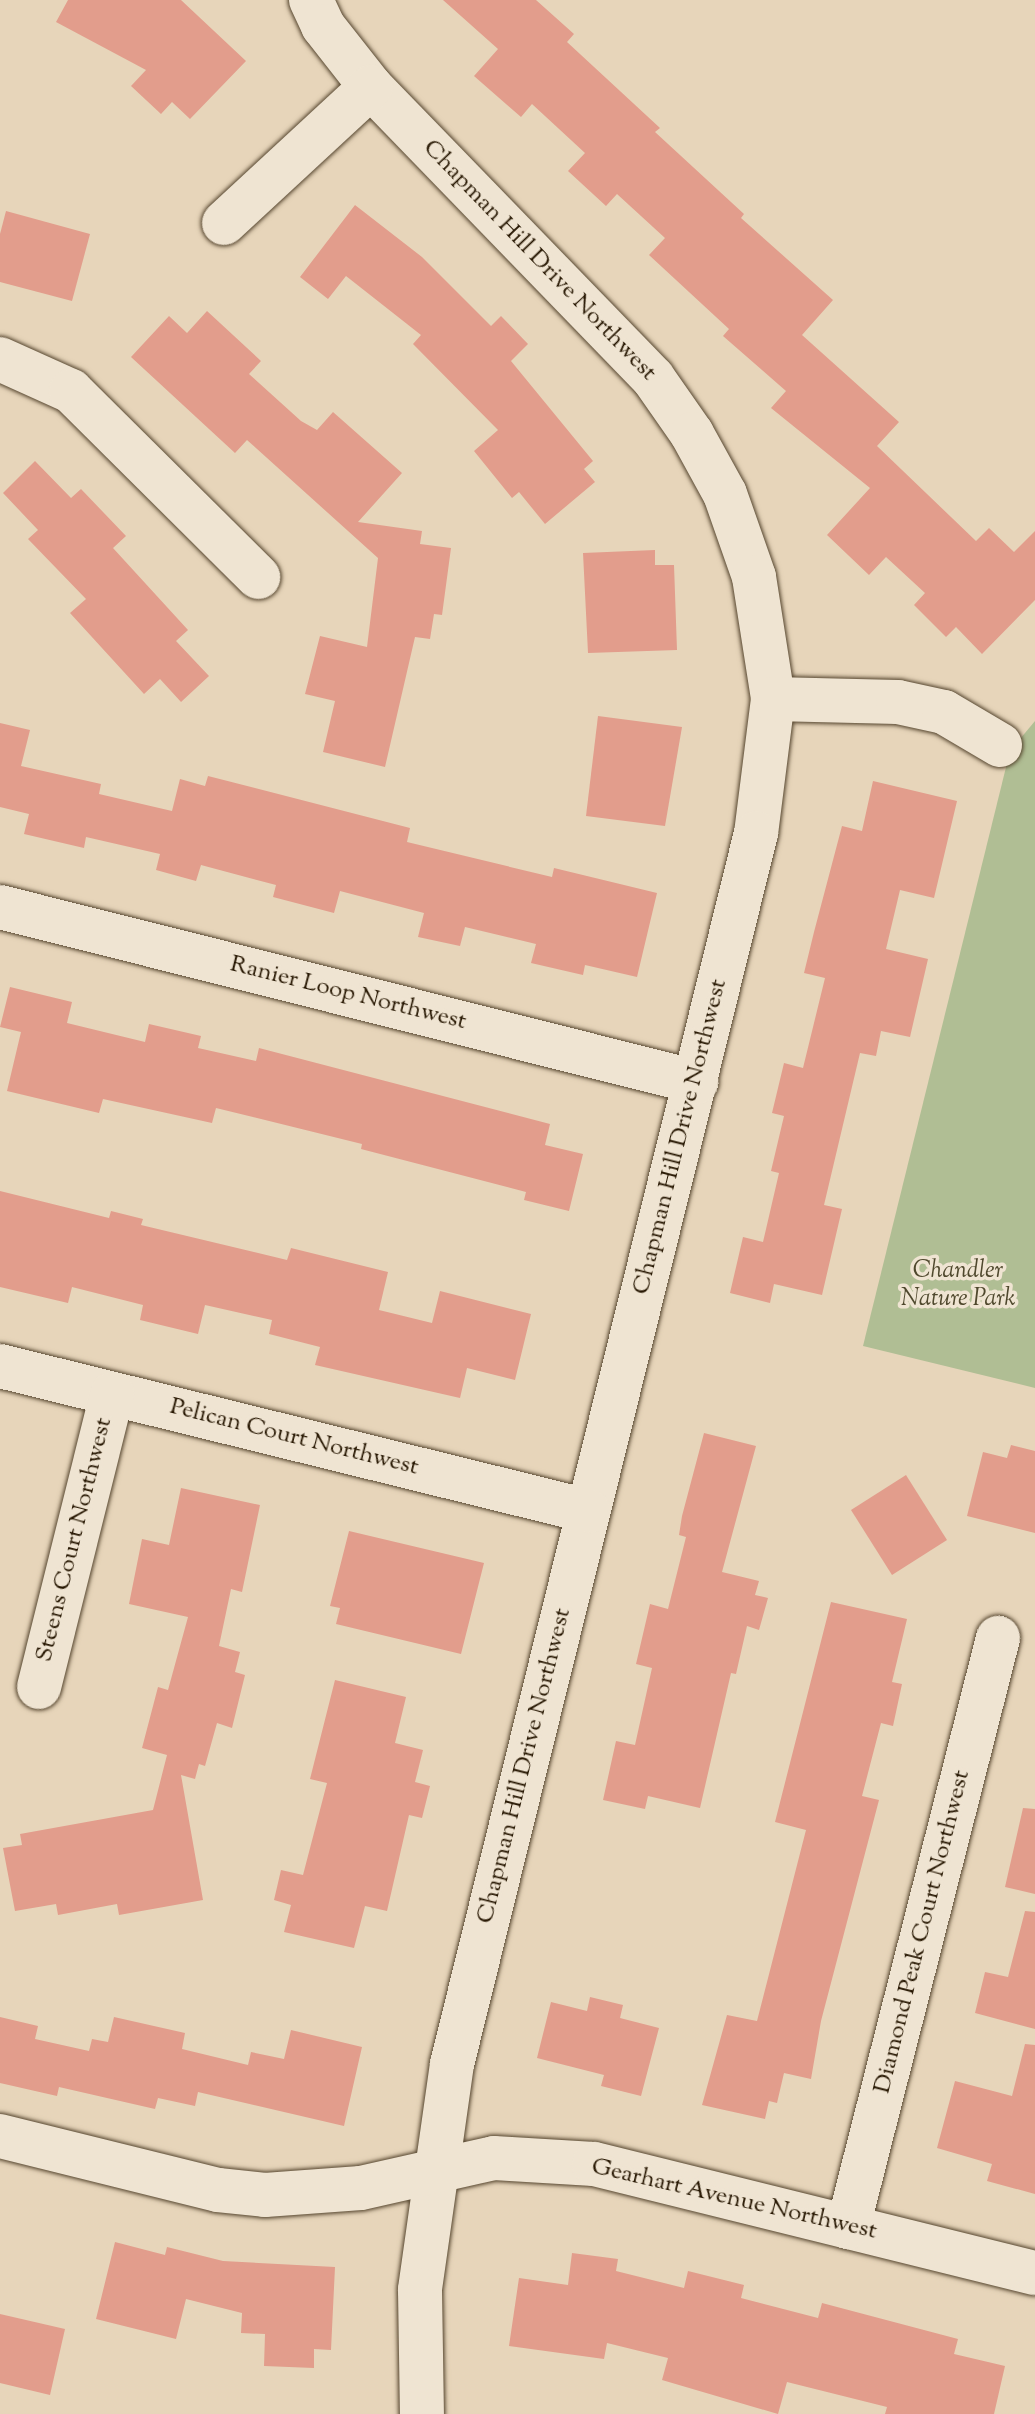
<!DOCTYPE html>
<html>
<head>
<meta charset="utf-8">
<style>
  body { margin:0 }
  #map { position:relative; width:1035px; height:2414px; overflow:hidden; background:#e7d5ba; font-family:"Sorts Mill Goudy",serif }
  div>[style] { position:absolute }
  .green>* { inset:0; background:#b0be94 }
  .building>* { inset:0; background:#e29d8c }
  .roads { filter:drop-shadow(0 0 2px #56462f) drop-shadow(0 0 2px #56462f) }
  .minor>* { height:44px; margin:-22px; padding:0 22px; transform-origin:22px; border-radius:22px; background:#efe4d2 }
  span { translate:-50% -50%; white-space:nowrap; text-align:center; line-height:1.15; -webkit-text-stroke:7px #efe4d2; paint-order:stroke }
  .street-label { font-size:24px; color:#261601 }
  .park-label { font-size:24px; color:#4f482d; font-style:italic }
</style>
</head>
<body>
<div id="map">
  <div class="green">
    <i style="clip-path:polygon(1035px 721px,1035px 1388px,863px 1346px,1010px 751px)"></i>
  </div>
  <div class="building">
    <i style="clip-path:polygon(68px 0,181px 0,246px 61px,190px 119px,172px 102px,161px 114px,131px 86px,146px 70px,56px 22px)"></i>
    <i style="clip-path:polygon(443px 0,536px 0,574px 34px,567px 42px,660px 128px,655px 132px,744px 214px,741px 218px,833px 300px,802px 335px,899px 422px,877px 446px,976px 541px,989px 528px,1014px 552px,1035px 531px,1035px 600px,982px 654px,956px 627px,946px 637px,914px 605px,925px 593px,886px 557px,869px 575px,827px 535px,870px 488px,771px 408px,786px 391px,723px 336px,729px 329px,649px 255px,665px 238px,617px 194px,606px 206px,568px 171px,585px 153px,532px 104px,521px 117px,474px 76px,498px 49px)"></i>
    <i style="clip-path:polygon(355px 205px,422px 257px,491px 326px,501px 316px,528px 344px,511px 361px,593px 461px,584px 469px,595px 482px,545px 524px,519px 492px,512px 498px,474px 451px,498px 430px,413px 344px,421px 335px,346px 276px,328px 299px,300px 277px)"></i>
    <i style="clip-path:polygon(6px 211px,90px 234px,72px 301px,0 282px,0 234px)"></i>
    <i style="clip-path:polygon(207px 311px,261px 361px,249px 374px,301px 421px,317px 430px,333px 412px,402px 473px,358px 522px,422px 531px,420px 544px,451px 548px,442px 615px,434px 614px,430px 639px,415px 637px,385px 767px,323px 752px,335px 701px,305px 694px,320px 636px,367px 647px,378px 558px,247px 440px,235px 453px,131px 357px,169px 316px,187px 333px)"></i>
    <i style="clip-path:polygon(35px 461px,71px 498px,81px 489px,126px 536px,113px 548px,188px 630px,176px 641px,209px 676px,181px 702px,160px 679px,144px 694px,70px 613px,86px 599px,28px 539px,38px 530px,3px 493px)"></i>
    <i style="clip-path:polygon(655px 550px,655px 565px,674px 565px,677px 650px,588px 653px,583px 553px)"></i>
    <i style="clip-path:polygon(598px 716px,682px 727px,665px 826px,586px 816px)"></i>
    <i style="clip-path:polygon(0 723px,30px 730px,21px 766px,101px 784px,99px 794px,172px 811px,180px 779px,205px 786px,208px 776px,410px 828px,407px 842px,552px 877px,554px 868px,657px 893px,637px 977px,585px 965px,583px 975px,531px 963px,536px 944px,465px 927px,460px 946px,418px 937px,424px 913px,340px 891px,334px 913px,273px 897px,276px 885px,201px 865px,196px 881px,156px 870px,160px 854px,86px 837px,84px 848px,24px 834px,29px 814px,0 807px)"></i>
    <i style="clip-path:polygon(873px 781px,957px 801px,934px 898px,900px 890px,886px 949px,928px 959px,910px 1037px,881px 1031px,876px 1056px,860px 1053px,824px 1205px,842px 1209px,822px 1295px,774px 1284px,770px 1303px,730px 1293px,743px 1237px,763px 1242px,779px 1173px,771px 1171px,784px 1116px,772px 1113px,784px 1063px,803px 1068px,825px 978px,804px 973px,814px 932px,842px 826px,862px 831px)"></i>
    <i style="clip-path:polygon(10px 987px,72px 1002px,67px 1023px,145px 1042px,149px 1024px,201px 1036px,198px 1048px,256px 1061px,259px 1048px,550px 1124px,545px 1145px,583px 1154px,569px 1211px,524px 1200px,526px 1192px,361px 1149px,362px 1144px,216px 1108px,212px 1123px,103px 1099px,99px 1113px,7px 1091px,21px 1032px,0 1027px)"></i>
    <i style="clip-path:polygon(0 1191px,109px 1218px,111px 1211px,143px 1219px,141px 1225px,287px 1260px,291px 1248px,388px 1272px,379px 1310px,432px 1323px,440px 1291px,531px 1314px,515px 1380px,467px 1368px,460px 1398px,315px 1365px,320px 1347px,269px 1334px,272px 1320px,205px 1305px,198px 1334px,140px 1320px,143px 1305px,72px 1287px,68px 1303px,0 1287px)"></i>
    <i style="clip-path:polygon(704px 1433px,756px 1446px,722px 1572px,759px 1581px,755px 1595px,768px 1598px,759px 1630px,747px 1626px,736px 1674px,731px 1673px,700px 1808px,648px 1796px,645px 1809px,603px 1800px,616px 1741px,635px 1745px,652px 1668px,636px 1664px,650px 1604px,668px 1609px,686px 1537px,679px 1535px,682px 1516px)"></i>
    <i style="clip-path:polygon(1011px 1445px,1035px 1451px,1035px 1533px,967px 1516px,983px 1452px,1007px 1458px)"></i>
    <i style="clip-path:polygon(906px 1475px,947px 1540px,892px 1575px,851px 1510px)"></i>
    <i style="clip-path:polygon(181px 1488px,260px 1505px,242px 1592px,231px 1589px,219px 1646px,240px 1652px,235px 1672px,245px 1675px,232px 1728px,217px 1723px,205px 1766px,199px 1764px,195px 1779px,181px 1775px,203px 1900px,119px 1915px,117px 1904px,58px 1915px,56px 1904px,15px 1911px,3px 1848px,22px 1845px,20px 1834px,153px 1810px,167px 1755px,142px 1748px,158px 1687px,168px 1690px,188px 1617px,129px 1604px,142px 1539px,169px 1545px)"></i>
    <i style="clip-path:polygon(349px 1531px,484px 1563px,461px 1654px,336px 1624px,340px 1608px,330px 1606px)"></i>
    <i style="clip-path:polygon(831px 1602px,907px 1619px,892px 1682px,902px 1684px,893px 1726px,881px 1723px,862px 1796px,879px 1800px,821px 2021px,811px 2079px,784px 2073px,777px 2103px,769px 2101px,765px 2119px,702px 2105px,727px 2015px,757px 2021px,806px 1830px,775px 1822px)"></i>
    <i style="clip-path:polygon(335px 1680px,406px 1697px,395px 1743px,423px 1750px,415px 1782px,430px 1786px,422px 1818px,409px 1815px,387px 1911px,365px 1906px,354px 1948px,284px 1932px,291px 1905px,274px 1900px,281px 1870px,303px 1875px,327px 1783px,310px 1779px)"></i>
    <i style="clip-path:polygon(1023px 1808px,1035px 1809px,1035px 1894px,1005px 1887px)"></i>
    <i style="clip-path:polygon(1025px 1911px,1035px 1912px,1035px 2029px,975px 2013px,985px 1972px,1008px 1977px)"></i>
    <i style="clip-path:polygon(590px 1997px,623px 2005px,620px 2018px,659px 2028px,641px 2096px,601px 2086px,604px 2075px,537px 2058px,551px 2002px,587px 2011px)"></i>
    <i style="clip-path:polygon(0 2017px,38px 2026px,35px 2039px,89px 2051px,92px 2039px,108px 2042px,114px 2017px,185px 2033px,182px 2049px,248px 2065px,251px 2052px,284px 2059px,291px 2030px,362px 2047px,344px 2126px,198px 2092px,195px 2106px,158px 2098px,155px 2109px,59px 2087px,57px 2096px,0 2083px)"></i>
    <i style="clip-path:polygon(1025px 2044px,1035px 2045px,1035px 2194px,987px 2181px,992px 2164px,937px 2148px,955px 2081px,1012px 2096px)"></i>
    <i style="clip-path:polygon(115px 2242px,165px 2255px,167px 2247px,223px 2261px,335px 2267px,331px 2350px,314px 2349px,314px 2368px,264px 2366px,265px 2334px,241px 2333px,242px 2313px,186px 2299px,176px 2339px,96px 2319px)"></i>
    <i style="clip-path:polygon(572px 2253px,618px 2259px,616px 2271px,684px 2288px,688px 2271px,744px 2285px,741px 2298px,818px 2318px,822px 2303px,958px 2339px,954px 2354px,1005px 2366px,994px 2414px,885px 2414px,887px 2407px,787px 2382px,778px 2414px,662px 2380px,668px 2358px,607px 2343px,604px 2359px,509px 2346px,519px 2278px,568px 2285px)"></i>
    <i style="clip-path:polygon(0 2314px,65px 2329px,50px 2395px,0 2383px)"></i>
  </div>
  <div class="roads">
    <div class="minor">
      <i style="left:311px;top:0;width:29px;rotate:65deg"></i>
      <i style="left:323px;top:26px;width:78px;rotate:51.8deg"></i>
      <i style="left:371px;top:87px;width:405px;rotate:45.9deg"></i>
      <i style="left:653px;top:378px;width:68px;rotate:55.1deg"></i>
      <i style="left:692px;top:434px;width:68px;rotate:61.2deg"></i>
      <i style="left:725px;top:494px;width:88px;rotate:70.7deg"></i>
      <i style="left:754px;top:577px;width:123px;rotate:81.1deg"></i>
      <i style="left:773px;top:699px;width:135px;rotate:97.2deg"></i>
      <i style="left:756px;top:833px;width:1268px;rotate:103.87deg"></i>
      <i style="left:452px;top:2064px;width:228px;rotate:98.1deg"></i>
      <i style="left:420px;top:2290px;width:124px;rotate:89.1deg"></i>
      <i style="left:224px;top:223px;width:200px;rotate:-42.8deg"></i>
      <i style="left:0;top:359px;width:78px;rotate:24.3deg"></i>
      <i style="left:71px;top:391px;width:264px;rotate:44.8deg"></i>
      <i style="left:773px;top:699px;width:125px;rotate:1.4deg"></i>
      <i style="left:898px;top:702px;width:47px;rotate:12.3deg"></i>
      <i style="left:944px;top:712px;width:65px;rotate:30.5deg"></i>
      <i style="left:0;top:907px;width:718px;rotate:14.11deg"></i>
      <i style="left:0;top:1366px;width:606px;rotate:13.85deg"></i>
      <i style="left:39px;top:1687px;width:302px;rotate:-76deg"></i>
      <i style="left:0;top:2136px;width:225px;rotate:13.9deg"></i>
      <i style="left:218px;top:2190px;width:47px;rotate:6.1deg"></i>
      <i style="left:265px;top:2195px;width:96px;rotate:-4.2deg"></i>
      <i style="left:361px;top:2188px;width:136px;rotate:-12.7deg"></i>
      <i style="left:494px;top:2158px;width:100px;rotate:3.4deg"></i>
      <i style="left:594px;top:2164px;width:454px;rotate:13.9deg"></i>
      <i style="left:848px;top:2227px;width:608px;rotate:-75.71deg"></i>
    </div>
  </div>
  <div class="street-label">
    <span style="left:539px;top:261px;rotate:46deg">Chapman Hill Drive Northwest</span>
    <span style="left:348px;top:994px;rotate:14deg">Ranier Loop Northwest</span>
    <span style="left:681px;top:1137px;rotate:-76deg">Chapman Hill Drive Northwest</span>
    <span style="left:294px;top:1438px;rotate:14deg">Pelican Court Northwest</span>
    <span style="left:75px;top:1540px;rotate:-76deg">Steens Court Northwest</span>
    <span style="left:525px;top:1766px;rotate:-76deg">Chapman Hill Drive Northwest</span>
    <span style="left:923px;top:1932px;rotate:-76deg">Diamond Peak Court Northwest</span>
    <span style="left:734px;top:2200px;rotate:13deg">Gearhart Avenue Northwest</span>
  </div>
  <div class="park-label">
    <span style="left:958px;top:1286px">Chandler<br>Nature Park</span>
  </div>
</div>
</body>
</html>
